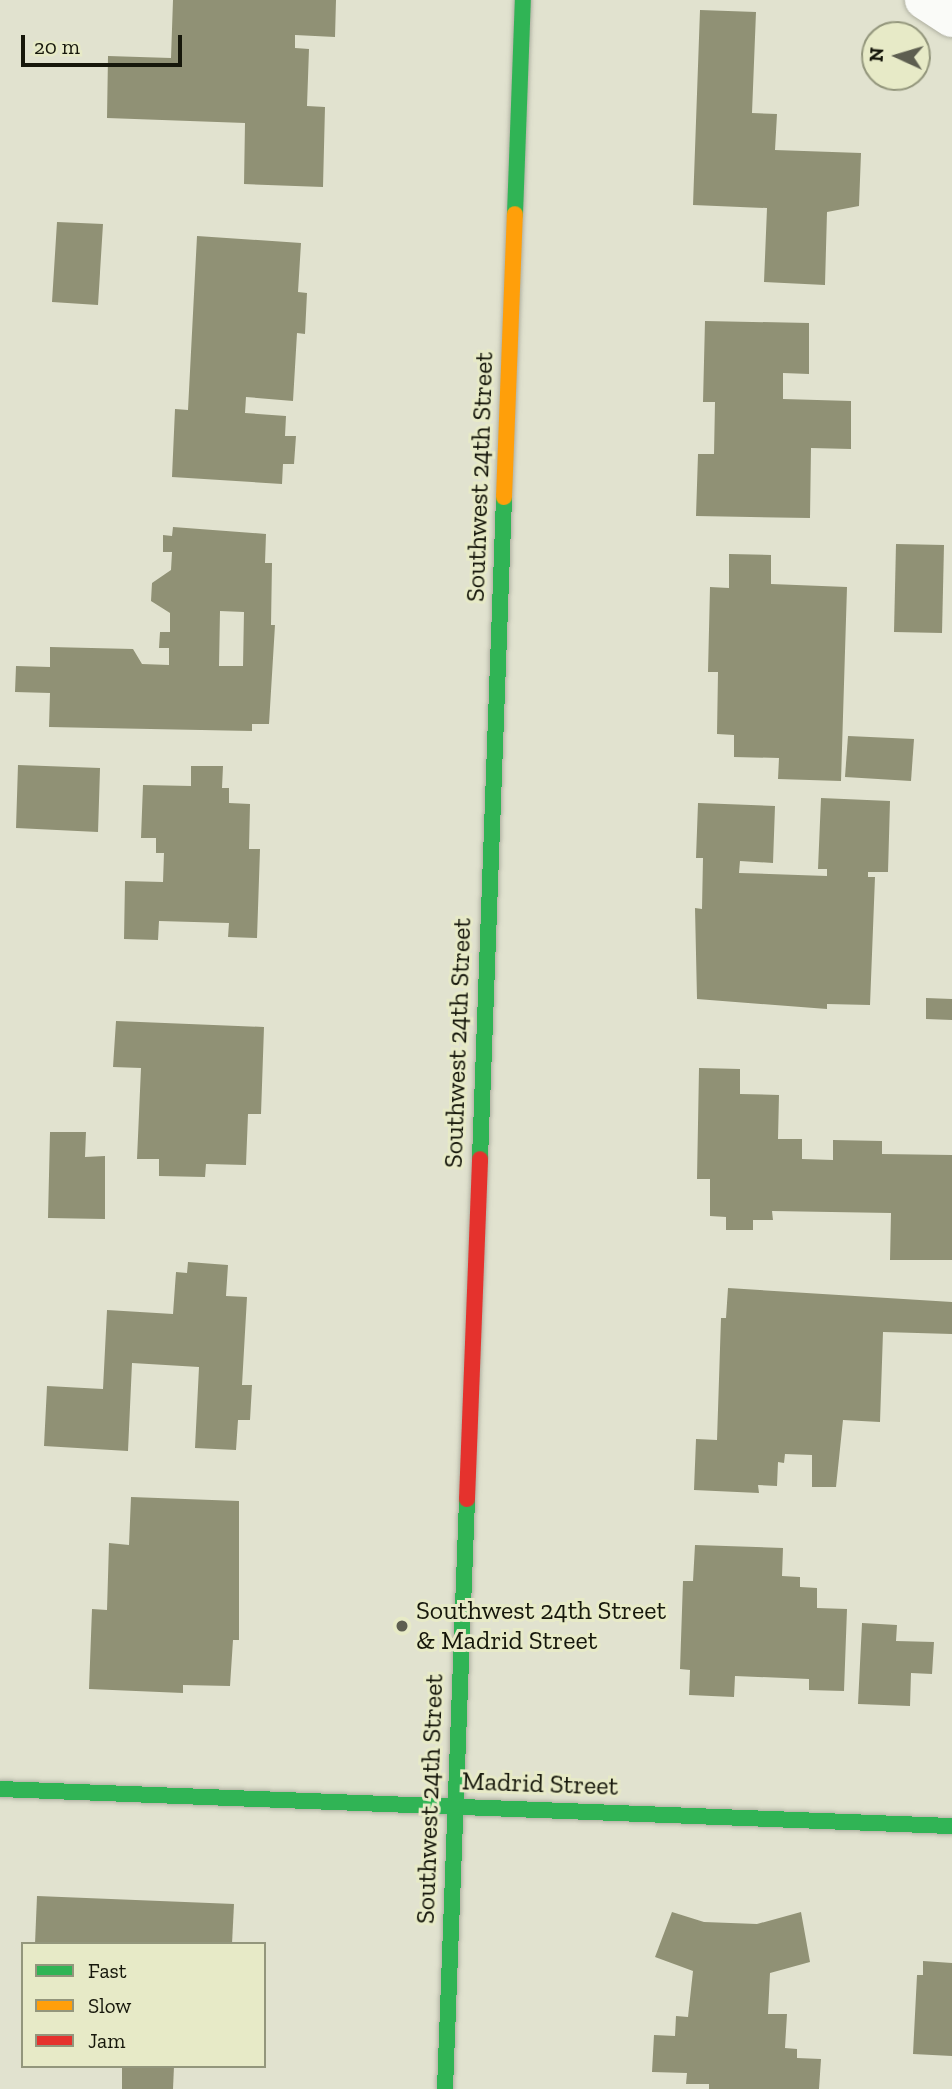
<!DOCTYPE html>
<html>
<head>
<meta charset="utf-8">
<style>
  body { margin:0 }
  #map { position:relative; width:952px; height:2089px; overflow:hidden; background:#e1e2cf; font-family:"Zilla Slab",serif }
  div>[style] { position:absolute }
  .building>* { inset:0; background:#909175 }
  .roads { filter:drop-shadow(0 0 2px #afb0a1) drop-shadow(0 0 2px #afb0a1) }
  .street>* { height:38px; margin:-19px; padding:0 19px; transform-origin:19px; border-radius:19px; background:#fafbf8 }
  .fast>* { height:16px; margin:-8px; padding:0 8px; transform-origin:8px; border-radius:8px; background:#30b455 }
  .slow>* { height:16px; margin:-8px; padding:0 8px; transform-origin:8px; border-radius:8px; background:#ff9f0a }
  .jam>* { height:16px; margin:-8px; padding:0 8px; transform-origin:8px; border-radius:8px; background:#e5322d }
  .dots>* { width:19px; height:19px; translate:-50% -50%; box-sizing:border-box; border:4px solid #e7eac7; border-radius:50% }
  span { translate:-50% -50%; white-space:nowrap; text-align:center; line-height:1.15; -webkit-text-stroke:6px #e7eac7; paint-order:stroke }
  .street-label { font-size:26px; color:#16170b }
  .poi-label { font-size:26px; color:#16170b }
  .left { translate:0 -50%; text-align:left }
  .legend { position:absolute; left:21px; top:1942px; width:245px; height:126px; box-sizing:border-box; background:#e7eac7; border:2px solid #93967c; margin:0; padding:9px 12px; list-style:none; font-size:21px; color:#16170b }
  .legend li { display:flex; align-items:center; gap:14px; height:35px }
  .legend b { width:35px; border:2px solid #93967c }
  .north { position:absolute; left:861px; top:21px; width:70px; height:70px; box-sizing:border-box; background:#e7eac7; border:2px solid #93967c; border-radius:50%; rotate:274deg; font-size:19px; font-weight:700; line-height:28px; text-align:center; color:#16170b }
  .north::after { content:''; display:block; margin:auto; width:24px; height:32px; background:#5d5e50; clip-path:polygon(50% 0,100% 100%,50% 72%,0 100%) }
  .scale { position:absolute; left:21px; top:35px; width:161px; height:32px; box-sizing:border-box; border:4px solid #16170b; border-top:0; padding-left:9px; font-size:21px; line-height:24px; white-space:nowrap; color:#16170b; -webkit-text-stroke:5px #e7eac7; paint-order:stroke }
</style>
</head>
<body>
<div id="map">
  <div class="building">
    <i style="clip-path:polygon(173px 0,336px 0,335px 37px,295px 35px,295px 48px,309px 49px,307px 106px,325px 107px,323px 187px,244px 184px,245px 123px,107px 118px,108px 56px,171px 58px)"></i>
    <i style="clip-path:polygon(700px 10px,756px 12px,752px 113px,777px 114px,775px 150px,861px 153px,859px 206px,827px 212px,825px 285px,764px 282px,767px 208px,693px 205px)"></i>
    <i style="clip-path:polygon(57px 222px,103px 224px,98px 305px,52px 302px)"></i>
    <i style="clip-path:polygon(197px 236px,301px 243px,298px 292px,307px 293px,305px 334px,297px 333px,293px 401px,246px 397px,245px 413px,286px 416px,285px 436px,296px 436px,294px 464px,283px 464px,282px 484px,172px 477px,175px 409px,188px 410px)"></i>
    <i style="clip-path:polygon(705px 321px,809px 323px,809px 374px,783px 373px,783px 399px,851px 401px,851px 449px,811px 448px,810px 518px,696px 516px,698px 454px,714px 454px,715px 402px,703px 402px)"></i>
    <i style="clip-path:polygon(evenodd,173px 527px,266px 534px,265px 563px,272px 563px,271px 625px,275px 625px,269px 724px,252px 724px,252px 731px,49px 727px,50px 693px,15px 692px,16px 666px,50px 667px,50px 647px,133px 649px,142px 664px,169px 665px,169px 648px,159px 648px,160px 632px,170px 632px,170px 613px,151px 601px,152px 583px,171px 570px,172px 552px,163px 552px,163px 535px,172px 536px,173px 527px,220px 611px,244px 612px,243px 666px,219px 666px,220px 611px)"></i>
    <i style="clip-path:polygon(896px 544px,944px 545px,942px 633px,894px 632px)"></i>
    <i style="clip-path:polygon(729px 554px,771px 555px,771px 584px,847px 587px,841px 781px,778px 779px,779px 758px,734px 757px,734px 735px,717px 734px,718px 672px,708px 672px,710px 587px,729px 588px)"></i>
    <i style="clip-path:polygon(848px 736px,914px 739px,911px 781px,845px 777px)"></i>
    <i style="clip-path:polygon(18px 765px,100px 768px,98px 832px,16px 828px)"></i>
    <i style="clip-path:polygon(191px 766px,223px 766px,222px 788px,229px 788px,229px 803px,250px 804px,249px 849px,260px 849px,257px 938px,228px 937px,229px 923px,159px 921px,158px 940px,124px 939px,125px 881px,163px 882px,164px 853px,156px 853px,156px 838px,141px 838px,143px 785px,191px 786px)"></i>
    <i style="clip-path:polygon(821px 798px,890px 801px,888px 872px,868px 872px,868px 877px,875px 877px,870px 1005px,827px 1004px,827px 1009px,697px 999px,695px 908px,702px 909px,703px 858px,696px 858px,698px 803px,775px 806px,773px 863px,740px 861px,739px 873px,827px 876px,827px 869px,818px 869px)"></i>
    <i style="clip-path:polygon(926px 998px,952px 999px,952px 1020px,926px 1019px)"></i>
    <i style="clip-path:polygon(116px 1021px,264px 1027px,261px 1114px,248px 1114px,246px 1165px,206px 1164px,205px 1177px,159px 1176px,159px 1159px,137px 1159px,141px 1068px,113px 1067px)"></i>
    <i style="clip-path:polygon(699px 1068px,740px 1069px,740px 1094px,779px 1095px,778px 1139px,802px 1139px,802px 1159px,833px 1160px,833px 1140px,882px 1141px,882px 1154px,952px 1155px,952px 1260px,890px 1260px,891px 1213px,772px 1211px,773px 1220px,753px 1220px,753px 1230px,726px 1230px,726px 1217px,710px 1216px,710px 1179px,697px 1179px)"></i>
    <i style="clip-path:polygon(50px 1132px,86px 1132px,85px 1157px,105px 1156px,105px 1219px,48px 1218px)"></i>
    <i style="clip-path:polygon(188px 1262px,228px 1265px,226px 1296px,247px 1297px,242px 1385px,252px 1385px,250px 1420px,238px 1420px,236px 1450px,195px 1448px,199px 1367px,132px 1363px,128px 1451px,44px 1446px,47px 1386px,103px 1389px,107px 1310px,173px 1314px,176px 1272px,187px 1273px)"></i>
    <i style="clip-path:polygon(728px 1288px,952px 1302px,952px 1334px,883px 1332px,880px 1422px,843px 1420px,836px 1487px,812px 1487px,812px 1455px,785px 1454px,784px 1463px,778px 1462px,777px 1486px,758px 1485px,759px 1493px,694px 1490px,696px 1439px,717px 1440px,721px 1318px,726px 1318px)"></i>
    <i style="clip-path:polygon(131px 1497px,239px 1501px,239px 1640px,233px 1640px,230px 1686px,183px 1685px,183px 1693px,89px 1689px,92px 1609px,107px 1610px,109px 1543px,129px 1545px)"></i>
    <i style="clip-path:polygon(695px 1545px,783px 1548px,782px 1576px,800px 1577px,800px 1587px,817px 1588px,817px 1608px,847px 1609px,844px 1691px,809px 1690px,809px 1679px,735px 1676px,734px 1697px,689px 1695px,690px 1670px,680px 1669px,683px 1581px,693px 1581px)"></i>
    <i style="clip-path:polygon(862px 1623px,897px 1625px,896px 1641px,934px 1642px,932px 1674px,911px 1673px,910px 1706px,858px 1704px)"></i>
    <i style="clip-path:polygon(37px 1896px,234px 1904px,232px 1944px,35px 1944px)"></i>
    <i style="clip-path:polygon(672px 1912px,704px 1922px,757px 1924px,801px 1912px,810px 1962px,770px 1973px,768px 2014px,787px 2014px,785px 2048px,797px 2049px,797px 2058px,821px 2059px,819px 2089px,709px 2089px,709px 2084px,686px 2084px,687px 2073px,652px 2072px,654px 2035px,675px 2036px,676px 2016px,688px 2017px,693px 1971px,655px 1957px)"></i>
    <i style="clip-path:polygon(923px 1961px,952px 1963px,952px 2056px,913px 2054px,917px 1975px,923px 1975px)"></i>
    <i style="clip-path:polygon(122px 2066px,174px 2066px,173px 2089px,122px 2089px)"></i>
  </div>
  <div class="roads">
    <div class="street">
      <i style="left:924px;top:0;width:33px;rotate:33deg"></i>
    </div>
    <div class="fast">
      <i style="left:515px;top:214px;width:214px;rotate:-87.9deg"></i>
      <i style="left:480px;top:1159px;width:662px;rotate:-87.92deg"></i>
      <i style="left:0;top:1789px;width:953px;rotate:2.23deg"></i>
      <i style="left:445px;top:2089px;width:590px;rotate:-87.86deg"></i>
    </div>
    <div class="slow">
      <i style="left:504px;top:497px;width:283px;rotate:-87.8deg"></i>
    </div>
    <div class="jam">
      <i style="left:467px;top:1499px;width:340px;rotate:-87.8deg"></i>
    </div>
  </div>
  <div class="dots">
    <i style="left:402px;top:1626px;background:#5d5e50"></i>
  </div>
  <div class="street-label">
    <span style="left:480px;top:477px;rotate:-88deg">Southwest 24th Street</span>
    <span style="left:458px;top:1043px;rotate:-88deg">Southwest 24th Street</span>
    <span style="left:540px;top:1784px;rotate:2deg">Madrid Street</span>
    <span style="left:430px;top:1799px;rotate:-88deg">Southwest 24th Street</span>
  </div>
  <div class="poi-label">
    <span class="left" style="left:416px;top:1626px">Southwest 24th Street<br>&amp; Madrid Street</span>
  </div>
  <ul class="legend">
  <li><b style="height:9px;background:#30b455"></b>Fast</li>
  <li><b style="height:9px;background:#ff9f0a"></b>Slow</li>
  <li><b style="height:9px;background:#e5322d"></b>Jam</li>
  </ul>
  <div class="north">N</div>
  <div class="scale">20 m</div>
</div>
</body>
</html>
